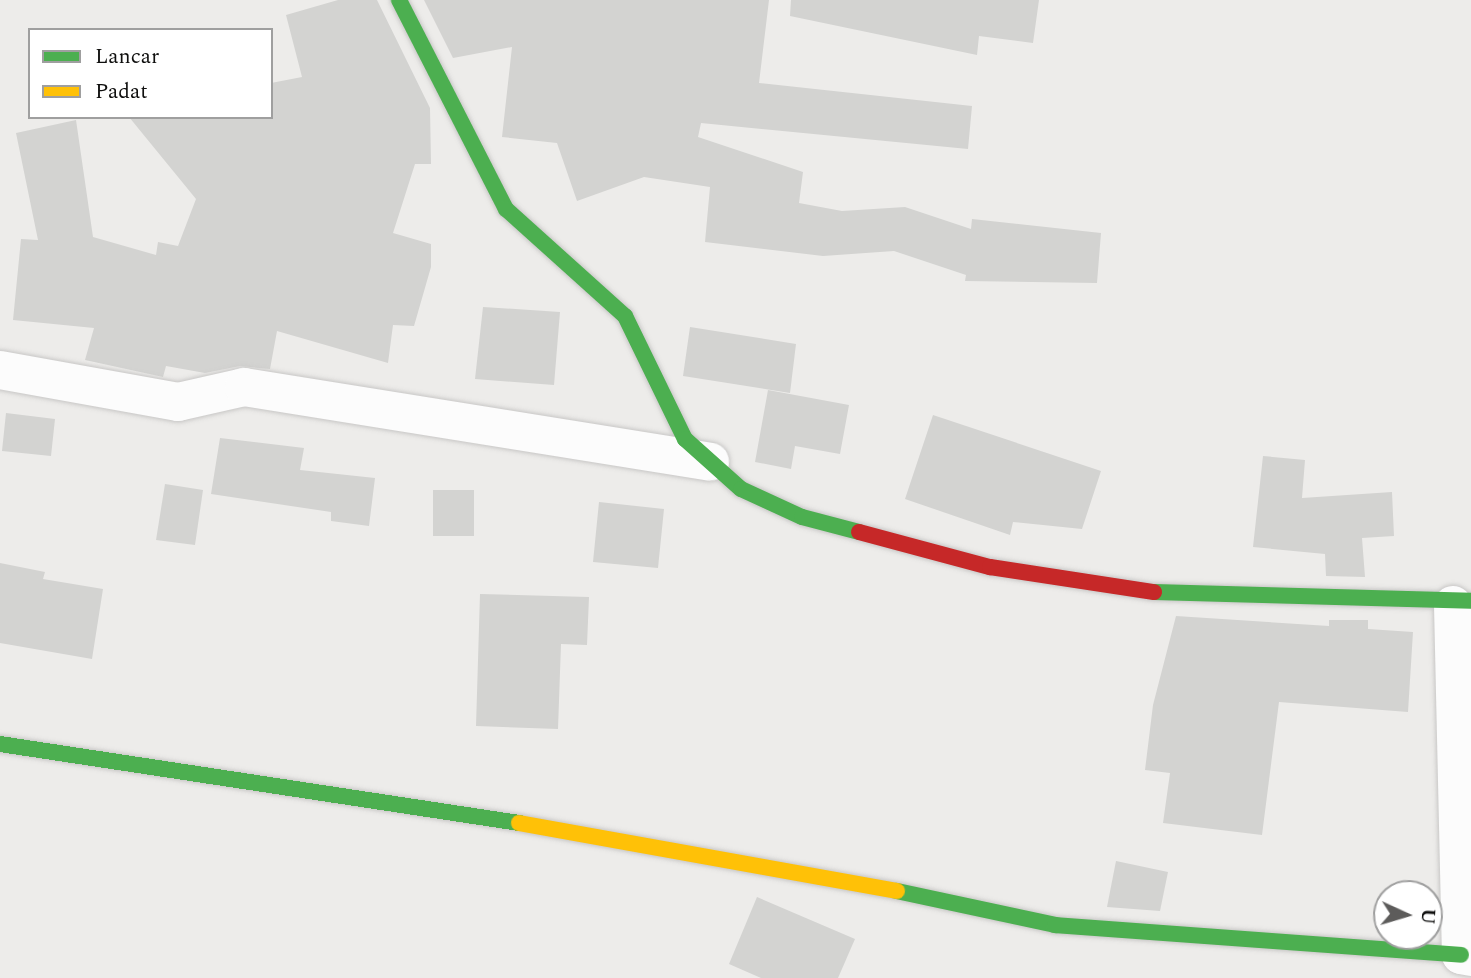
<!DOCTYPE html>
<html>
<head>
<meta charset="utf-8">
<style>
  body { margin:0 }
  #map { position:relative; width:1471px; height:978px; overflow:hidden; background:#edecea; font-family:Spectral,serif }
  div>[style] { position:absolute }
  .building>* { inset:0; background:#d3d3d1 }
  .roads { filter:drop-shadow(0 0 2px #c8c7c6) drop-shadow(0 0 2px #c8c7c6) }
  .street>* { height:38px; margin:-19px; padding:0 19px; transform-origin:19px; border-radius:19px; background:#fcfcfc }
  .fast>* { height:16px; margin:-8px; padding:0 8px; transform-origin:8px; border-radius:8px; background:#4caf50 }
  .slow>* { height:16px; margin:-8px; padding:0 8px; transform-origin:8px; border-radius:8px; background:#ffc107 }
  .jam>* { height:16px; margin:-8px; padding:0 8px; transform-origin:8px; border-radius:8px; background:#c62828 }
  span { translate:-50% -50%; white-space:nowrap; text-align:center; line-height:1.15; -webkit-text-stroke:6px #fff; paint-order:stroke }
  .legend { position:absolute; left:28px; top:28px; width:245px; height:91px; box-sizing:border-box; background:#fff; border:2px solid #9f9f9f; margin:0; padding:9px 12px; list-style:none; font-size:21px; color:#0f0f0e }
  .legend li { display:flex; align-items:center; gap:14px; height:35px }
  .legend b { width:35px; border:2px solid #9f9f9f }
  .north { position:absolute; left:1373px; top:880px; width:70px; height:70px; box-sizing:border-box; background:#fff; border:2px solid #9f9f9f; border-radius:50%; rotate:94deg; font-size:19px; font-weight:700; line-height:28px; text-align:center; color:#0f0f0e }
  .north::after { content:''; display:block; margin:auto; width:24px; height:32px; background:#5d5c5b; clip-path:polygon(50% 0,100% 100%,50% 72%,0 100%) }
</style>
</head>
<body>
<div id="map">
  <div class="building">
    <i style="clip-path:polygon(338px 0,377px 0,430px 108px,431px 164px,415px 164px,393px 233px,431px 244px,431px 267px,414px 326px,393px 325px,388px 363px,277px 331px,270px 369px,240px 366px,205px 373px,166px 366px,163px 377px,85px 360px,94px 328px,13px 320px,21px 239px,38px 240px,16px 133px,76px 120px,93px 237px,156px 255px,158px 242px,178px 246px,196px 199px,129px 117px,271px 117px,271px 83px,302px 77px,286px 15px)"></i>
    <i style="clip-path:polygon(424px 0,769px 0,759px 83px,972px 106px,968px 149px,701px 123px,698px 137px,803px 172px,799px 203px,842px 211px,905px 207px,971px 229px,972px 219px,1101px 233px,1097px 283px,965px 281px,966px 275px,894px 251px,823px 256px,705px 242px,710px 187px,644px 177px,577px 201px,557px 143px,502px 137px,512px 47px,453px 58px)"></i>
    <i style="clip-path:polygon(791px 0,1039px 0,1033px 43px,979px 36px,977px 55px,790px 16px)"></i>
    <i style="clip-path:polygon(483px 307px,560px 312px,554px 385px,475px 379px)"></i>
    <i style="clip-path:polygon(690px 327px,796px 344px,790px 393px,683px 376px)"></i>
    <i style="clip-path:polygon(768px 390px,849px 405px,840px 454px,795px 446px,791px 469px,755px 462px)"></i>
    <i style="clip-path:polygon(6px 413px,55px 419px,51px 456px,2px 451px)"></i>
    <i style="clip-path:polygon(933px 415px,1101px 471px,1082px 529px,1013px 522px,1010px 535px,905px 499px)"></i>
    <i style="clip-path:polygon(220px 438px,304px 448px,300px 470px,375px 478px,369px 526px,331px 521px,331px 512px,211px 494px)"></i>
    <i style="clip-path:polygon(1263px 456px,1305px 460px,1302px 498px,1392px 492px,1394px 536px,1362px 538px,1365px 577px,1326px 576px,1325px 554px,1253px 547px)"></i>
    <i style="clip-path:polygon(165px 484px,203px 490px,195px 545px,156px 540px)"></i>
    <i style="clip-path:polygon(433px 490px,474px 490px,474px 536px,433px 536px)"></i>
    <i style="clip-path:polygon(599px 502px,664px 509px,658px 568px,593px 562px)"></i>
    <i style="clip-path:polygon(0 563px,45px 572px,43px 579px,103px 589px,92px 659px,0 643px)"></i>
    <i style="clip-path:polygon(480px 594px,589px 597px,587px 645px,561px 644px,558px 729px,476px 726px)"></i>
    <i style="clip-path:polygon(1176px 616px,1329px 626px,1329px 620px,1368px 620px,1368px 629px,1413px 632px,1408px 712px,1279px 702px,1262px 835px,1163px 823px,1170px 773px,1145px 770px,1153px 705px)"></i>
    <i style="clip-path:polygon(1116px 861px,1168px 872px,1160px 911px,1107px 907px)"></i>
    <i style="clip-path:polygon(757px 897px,855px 939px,838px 978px,761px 978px,729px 964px)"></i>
  </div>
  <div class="roads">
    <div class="street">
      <i style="left:0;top:370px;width:181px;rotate:10.2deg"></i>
      <i style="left:178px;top:402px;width:68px;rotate:-12.8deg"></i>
      <i style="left:244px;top:387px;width:472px;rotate:9.1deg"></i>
      <i style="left:1453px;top:605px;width:350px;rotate:88.7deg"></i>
      <i style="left:1461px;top:955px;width:10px;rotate:11deg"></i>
    </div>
    <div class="fast">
      <i style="left:399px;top:0;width:235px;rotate:62.9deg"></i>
      <i style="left:506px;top:209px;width:160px;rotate:42deg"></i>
      <i style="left:625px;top:316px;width:137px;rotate:64deg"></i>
      <i style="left:685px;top:439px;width:75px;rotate:41.8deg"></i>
      <i style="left:741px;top:489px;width:67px;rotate:24.7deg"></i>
      <i style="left:802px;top:517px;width:59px;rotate:14.7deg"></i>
      <i style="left:1154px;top:592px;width:317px;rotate:1.6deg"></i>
      <i style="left:0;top:744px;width:525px;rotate:8.65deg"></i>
      <i style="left:897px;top:891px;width:162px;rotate:12.1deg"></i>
      <i style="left:1055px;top:925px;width:407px;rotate:4.2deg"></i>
    </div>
    <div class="slow">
      <i style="left:519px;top:823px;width:384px;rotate:10.2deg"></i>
    </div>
    <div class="jam">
      <i style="left:859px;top:532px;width:136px;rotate:15deg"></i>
      <i style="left:990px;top:567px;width:166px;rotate:8.7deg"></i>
    </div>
  </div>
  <ul class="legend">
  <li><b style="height:9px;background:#4caf50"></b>Lancar</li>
  <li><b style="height:9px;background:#ffc107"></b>Padat</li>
  </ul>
  <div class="north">U</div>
</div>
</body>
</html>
